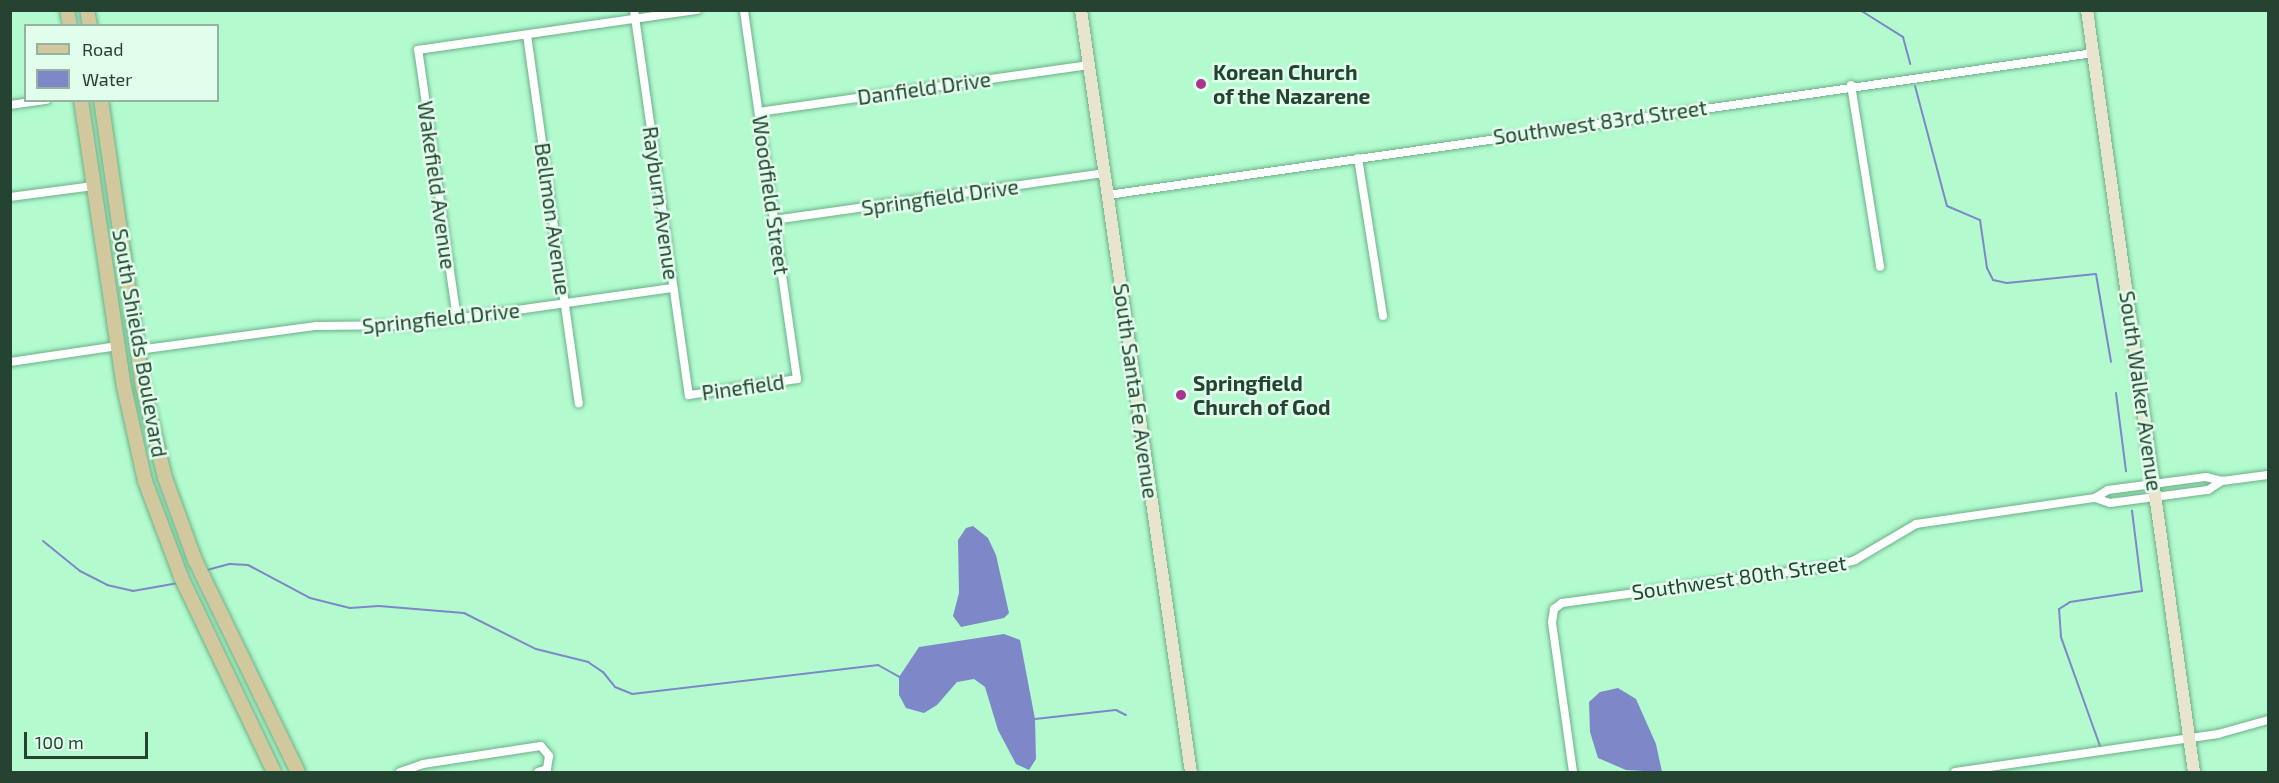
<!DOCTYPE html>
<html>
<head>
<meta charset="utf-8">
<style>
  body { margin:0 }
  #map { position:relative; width:2279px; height:783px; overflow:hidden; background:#b3fbcf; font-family:"Exo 2",sans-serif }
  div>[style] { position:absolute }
  .water>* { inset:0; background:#7e87c8 }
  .stream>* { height:2px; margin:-1px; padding:0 1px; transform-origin:1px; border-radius:1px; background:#7e87c8 }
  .roads { filter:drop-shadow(0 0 2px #6bb088) drop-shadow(0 0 2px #6bb088) }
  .minor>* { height:8px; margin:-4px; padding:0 4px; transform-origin:4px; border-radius:4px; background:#fff }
  .secondary>* { height:12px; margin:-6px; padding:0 6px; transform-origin:6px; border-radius:6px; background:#e8e4ce }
  .primary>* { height:14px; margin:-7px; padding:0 7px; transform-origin:7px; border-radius:7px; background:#d1c89e }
  .dots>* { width:16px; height:16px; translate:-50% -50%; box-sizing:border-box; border:3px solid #e1fdeb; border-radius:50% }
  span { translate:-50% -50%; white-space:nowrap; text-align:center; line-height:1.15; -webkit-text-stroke:5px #e1fdeb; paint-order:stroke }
  .poi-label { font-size:21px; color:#254331; font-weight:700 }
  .left { translate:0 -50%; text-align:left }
  .street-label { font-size:21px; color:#254331 }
  .frame { position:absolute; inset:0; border:12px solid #254331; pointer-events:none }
  .legend { position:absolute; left:24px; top:24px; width:195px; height:78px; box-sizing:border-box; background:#e1fdeb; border:2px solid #96b3a1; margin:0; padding:8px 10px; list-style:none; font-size:18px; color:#254331 }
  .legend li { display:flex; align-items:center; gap:12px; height:30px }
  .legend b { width:30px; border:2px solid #96b3a1 }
  .scale { position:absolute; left:24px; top:732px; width:124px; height:27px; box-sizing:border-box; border:3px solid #254331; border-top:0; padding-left:8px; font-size:18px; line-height:21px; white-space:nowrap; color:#254331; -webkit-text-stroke:4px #e1fdeb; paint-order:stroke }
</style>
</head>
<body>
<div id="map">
  <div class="water">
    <i style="clip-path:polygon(973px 526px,988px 538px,996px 555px,1009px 613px,1004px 618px,961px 627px,953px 616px,959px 593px,958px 540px,966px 528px)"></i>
    <i style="clip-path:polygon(1004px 634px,1020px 640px,1035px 719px,1036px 759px,1029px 770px,1016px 764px,998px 730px,985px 687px,974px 679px,957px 682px,937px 705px,924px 713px,906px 708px,899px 695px,899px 677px,919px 647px)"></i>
    <i style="clip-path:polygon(1618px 688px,1636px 699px,1656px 744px,1662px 772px,1626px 770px,1598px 758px,1590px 732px,1589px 702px,1600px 692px)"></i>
  </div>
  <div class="stream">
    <i style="left:1860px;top:10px;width:51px;rotate:32.1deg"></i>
    <i style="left:1903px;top:37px;width:28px;rotate:75deg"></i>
    <i style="left:1915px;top:86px;width:124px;rotate:75.1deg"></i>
    <i style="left:1947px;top:206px;width:36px;rotate:23deg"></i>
    <i style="left:1980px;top:220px;width:49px;rotate:81.7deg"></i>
    <i style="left:1987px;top:268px;width:13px;rotate:63deg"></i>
    <i style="left:1993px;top:280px;width:14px;rotate:12deg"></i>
    <i style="left:2007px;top:283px;width:89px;rotate:-5.8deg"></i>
    <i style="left:2096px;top:274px;width:89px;rotate:80.3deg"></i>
    <i style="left:2116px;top:393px;width:79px;rotate:82.7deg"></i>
    <i style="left:43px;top:541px;width:48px;rotate:39deg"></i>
    <i style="left:80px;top:571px;width:30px;rotate:27deg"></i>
    <i style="left:107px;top:585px;width:27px;rotate:13deg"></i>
    <i style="left:133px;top:591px;width:46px;rotate:-10.1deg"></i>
    <i style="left:207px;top:570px;width:24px;rotate:-15deg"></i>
    <i style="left:230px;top:564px;width:18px;rotate:3deg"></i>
    <i style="left:248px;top:565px;width:70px;rotate:28deg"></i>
    <i style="left:310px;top:598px;width:41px;rotate:14deg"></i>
    <i style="left:350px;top:608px;width:29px;rotate:-4deg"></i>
    <i style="left:379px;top:606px;width:85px;rotate:4.7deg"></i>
    <i style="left:464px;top:613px;width:80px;rotate:26.6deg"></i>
    <i style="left:536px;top:649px;width:54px;rotate:14deg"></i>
    <i style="left:588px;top:662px;width:18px;rotate:34deg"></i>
    <i style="left:603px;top:672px;width:19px;rotate:51deg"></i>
    <i style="left:615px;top:687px;width:18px;rotate:22deg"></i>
    <i style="left:632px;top:694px;width:248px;rotate:-6.7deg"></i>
    <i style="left:878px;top:665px;width:25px;rotate:29deg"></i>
    <i style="left:1035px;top:719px;width:81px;rotate:-6.3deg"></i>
    <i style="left:1116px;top:710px;width:11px;rotate:27deg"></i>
    <i style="left:2100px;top:746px;width:116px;rotate:-109.7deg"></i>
    <i style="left:2061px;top:637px;width:28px;rotate:-94deg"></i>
    <i style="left:2059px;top:609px;width:13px;rotate:-32deg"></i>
    <i style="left:2070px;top:602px;width:73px;rotate:-8.7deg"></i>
    <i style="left:2142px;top:591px;width:81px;rotate:-97.1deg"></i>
  </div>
  <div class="roads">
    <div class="minor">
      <i style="left:634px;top:10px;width:389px;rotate:81.9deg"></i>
      <i style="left:689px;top:395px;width:109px;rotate:-8.4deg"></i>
      <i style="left:797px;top:379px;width:373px;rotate:-98.2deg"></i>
      <i style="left:527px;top:35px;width:372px;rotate:82deg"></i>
      <i style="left:1851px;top:85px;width:184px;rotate:80.9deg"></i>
      <i style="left:10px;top:105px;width:37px;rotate:-8deg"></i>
      <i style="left:759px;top:112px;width:333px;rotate:-8.1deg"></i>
      <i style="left:1358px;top:158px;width:160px;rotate:81deg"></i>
      <i style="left:1108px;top:195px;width:995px;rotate:-8.2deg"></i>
      <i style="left:10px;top:197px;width:84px;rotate:-7.5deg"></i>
      <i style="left:774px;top:220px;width:334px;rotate:-8.1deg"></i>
      <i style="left:457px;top:319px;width:272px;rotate:-98.2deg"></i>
      <i style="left:418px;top:50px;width:282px;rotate:-8.2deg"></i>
      <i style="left:138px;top:350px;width:180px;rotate:-7.7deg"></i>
      <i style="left:316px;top:326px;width:96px;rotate:-0.6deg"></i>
      <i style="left:412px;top:325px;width:264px;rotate:-8.1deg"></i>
      <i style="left:10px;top:362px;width:109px;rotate:-8.4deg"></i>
      <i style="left:2095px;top:498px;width:16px;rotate:18deg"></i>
      <i style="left:2110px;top:503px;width:99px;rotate:-7.6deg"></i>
      <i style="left:2208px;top:490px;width:17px;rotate:-33deg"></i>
      <i style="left:400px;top:772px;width:24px;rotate:-19deg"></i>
      <i style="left:423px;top:764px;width:119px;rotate:-8.7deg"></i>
      <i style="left:541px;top:746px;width:13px;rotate:51deg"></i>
      <i style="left:549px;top:756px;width:13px;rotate:99deg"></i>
      <i style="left:547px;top:769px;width:9px;rotate:162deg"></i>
      <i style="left:1573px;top:772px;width:151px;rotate:-98deg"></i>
      <i style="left:1552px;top:622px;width:13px;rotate:-81deg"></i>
      <i style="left:1554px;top:609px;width:10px;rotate:-37deg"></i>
      <i style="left:1562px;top:603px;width:279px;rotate:-7.8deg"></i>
      <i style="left:1838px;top:565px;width:18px;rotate:-16deg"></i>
      <i style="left:1855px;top:560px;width:71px;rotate:-30.5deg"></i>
      <i style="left:1916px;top:524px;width:181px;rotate:-8.3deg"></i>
      <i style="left:2095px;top:498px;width:15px;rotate:-32deg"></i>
      <i style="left:2108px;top:490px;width:99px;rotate:-7.6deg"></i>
      <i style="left:2206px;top:477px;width:16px;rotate:14deg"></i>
      <i style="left:2222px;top:481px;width:46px;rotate:-7.4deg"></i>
      <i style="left:1955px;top:772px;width:266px;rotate:-8.2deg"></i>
      <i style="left:2218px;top:734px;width:52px;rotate:-15.6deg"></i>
    </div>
    <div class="secondary">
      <i style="left:1081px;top:10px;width:770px;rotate:81.79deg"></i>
      <i style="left:2087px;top:10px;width:769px;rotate:82.01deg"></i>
    </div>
    <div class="primary">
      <i style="left:67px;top:10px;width:16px;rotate:79deg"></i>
      <i style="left:87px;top:10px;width:16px;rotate:79deg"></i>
      <i style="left:81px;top:100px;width:290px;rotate:81.5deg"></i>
      <i style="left:124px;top:387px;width:96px;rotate:77.4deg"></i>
      <i style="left:145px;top:481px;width:103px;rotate:69.4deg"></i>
      <i style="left:181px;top:577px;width:216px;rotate:64.5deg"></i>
      <i style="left:101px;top:100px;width:290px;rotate:81.7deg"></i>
      <i style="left:143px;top:387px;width:94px;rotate:76.4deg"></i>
      <i style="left:165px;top:478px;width:87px;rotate:69.9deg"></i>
      <i style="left:195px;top:560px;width:236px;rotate:64.1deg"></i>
    </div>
  </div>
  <div class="dots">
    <i style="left:1201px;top:84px;background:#a83590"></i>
    <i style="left:1181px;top:395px;background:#a83590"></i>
  </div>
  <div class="poi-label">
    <span class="left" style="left:1213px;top:84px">Korean Church<br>of the Nazarene</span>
    <span class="left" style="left:1193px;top:395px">Springfield<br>Church of God</span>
  </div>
  <div class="street-label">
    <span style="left:924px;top:88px;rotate:-8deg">Danfield Drive</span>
    <span style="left:1600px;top:122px;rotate:-8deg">Southwest 83rd Street</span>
    <span style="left:437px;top:185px;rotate:82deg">Wakefield Avenue</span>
    <span style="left:771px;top:195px;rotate:82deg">Woodfield Street</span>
    <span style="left:940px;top:197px;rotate:-8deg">Springfield Drive</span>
    <span style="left:661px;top:203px;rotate:82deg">Rayburn Avenue</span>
    <span style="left:553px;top:219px;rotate:82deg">Bellmon Avenue</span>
    <span style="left:441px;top:318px;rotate:-6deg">Springfield Drive</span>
    <span style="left:140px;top:343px;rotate:80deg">South Shields Boulevard</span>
    <span style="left:743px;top:387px;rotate:-8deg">Pinefield</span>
    <span style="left:1136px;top:391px;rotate:82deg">South Santa Fe Avenue</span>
    <span style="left:2141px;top:391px;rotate:82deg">South Walker Avenue</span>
    <span style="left:1739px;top:577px;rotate:-8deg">Southwest 80th Street</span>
  </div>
  <div class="frame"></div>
  <ul class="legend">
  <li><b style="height:8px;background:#d1c89e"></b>Road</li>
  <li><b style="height:16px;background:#7e87c8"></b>Water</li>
  </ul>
  <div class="scale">100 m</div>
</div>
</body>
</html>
